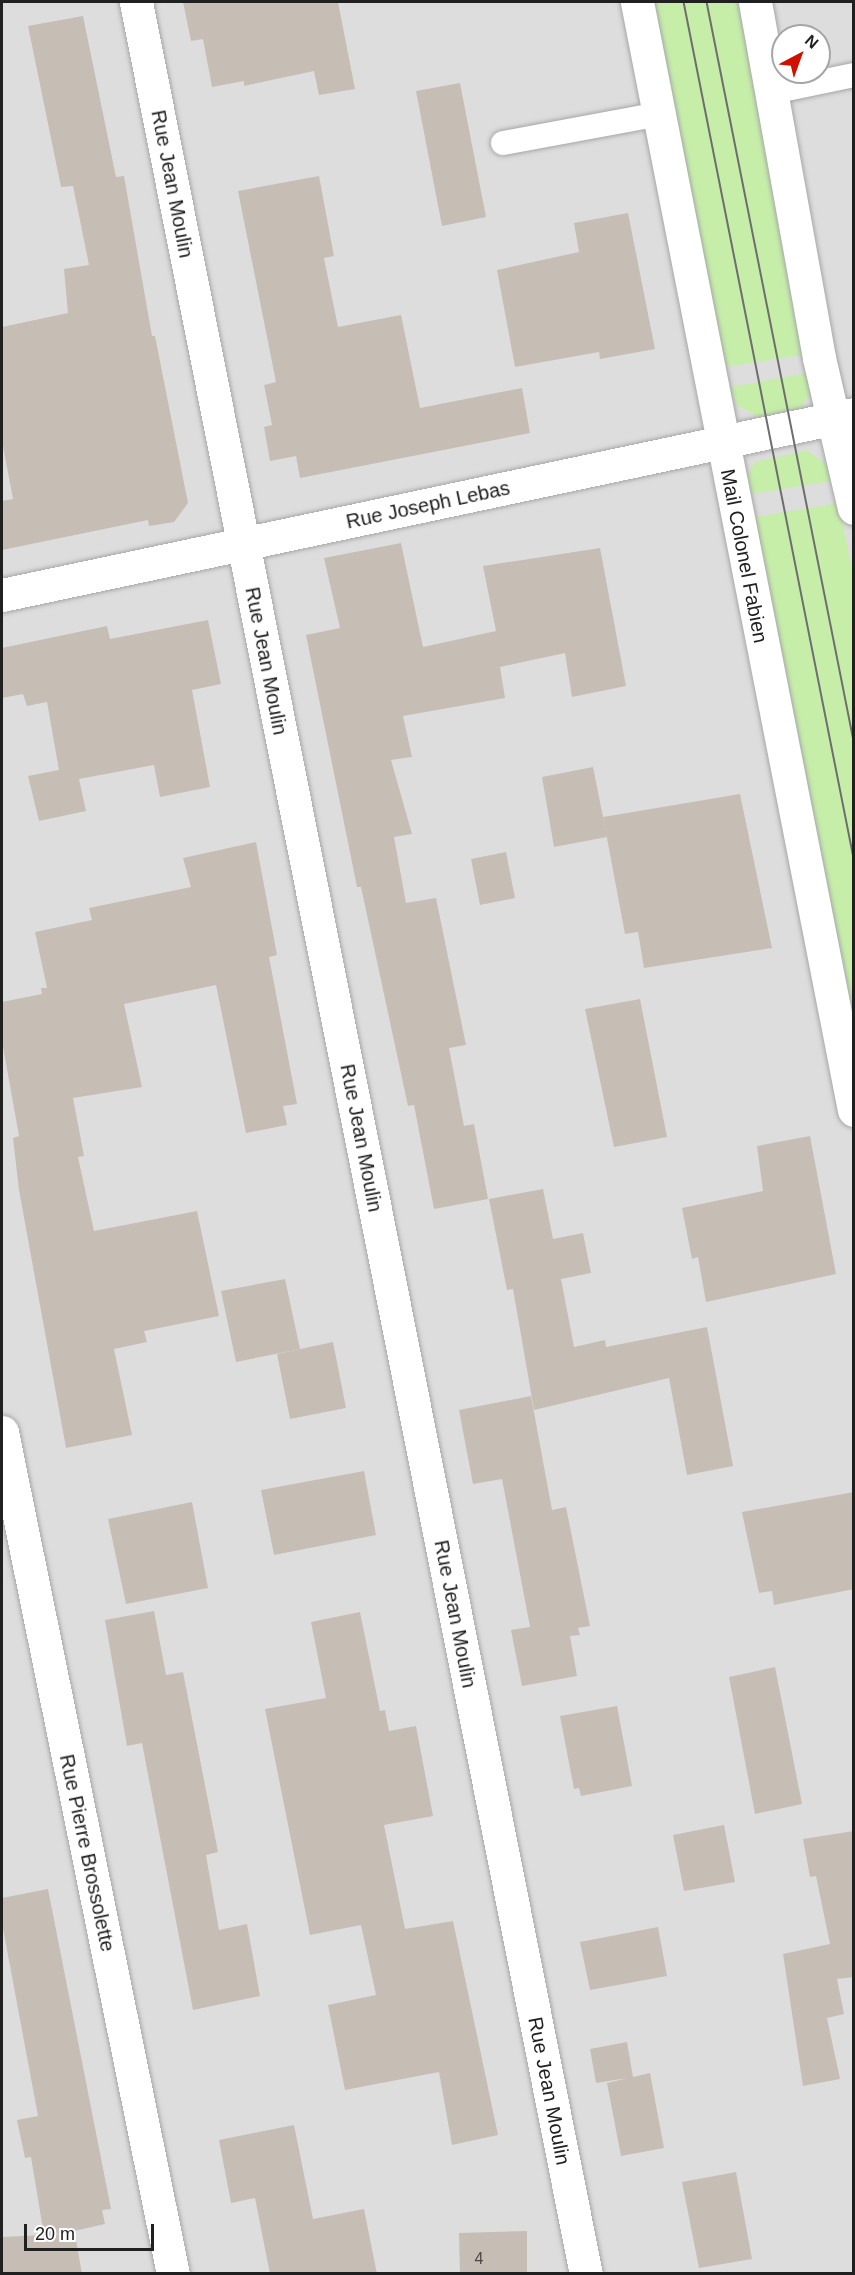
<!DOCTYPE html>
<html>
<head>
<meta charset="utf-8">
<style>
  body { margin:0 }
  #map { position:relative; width:855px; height:2275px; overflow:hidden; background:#f1eee6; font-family:Arial,sans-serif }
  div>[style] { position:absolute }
  .residential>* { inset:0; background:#dedddd }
  .grass>* { inset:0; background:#c6eea9 }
  .building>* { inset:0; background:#c6beb5 }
  .roads { filter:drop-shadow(0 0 2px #a7a7a7) drop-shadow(0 0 2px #a7a7a7) }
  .lane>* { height:24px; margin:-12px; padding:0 12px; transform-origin:12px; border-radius:12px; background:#fff }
  .street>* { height:33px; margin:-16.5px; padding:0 16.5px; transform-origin:16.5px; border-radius:16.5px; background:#fff }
  .tram>* { height:1.5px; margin:-0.75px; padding:0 0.75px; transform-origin:0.75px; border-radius:0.75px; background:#6e6e6e }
  span { translate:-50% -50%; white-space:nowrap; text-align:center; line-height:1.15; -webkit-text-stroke:4.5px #fff; paint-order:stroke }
  .number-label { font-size:16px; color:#4a4845 }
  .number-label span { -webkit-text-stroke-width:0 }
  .street-label { font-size:20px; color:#202020 }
  .frame { position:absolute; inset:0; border:3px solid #202020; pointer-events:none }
  .north { position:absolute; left:771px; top:24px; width:60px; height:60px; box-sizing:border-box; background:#fff; border:2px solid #a6a6a6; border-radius:50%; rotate:41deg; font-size:16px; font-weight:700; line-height:24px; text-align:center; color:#202020 }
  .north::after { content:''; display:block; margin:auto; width:21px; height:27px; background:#d00f00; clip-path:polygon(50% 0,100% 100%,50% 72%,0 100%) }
  .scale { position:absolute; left:24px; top:2224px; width:130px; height:27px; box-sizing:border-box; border:3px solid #202020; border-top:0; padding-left:8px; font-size:18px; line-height:21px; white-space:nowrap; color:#202020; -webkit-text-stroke:4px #fff; paint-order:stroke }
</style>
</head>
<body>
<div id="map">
  <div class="residential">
    <i style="clip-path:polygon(evenodd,2px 2px,853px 2px,853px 2273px,2px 2273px,2px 2px,783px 36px,819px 36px,819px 72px,783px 72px,783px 36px)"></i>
  </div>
  <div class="grass">
    <i style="clip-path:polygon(653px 2px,739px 2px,809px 354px,725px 367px)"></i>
    <i style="clip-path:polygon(814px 372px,816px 384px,801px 408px,759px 417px,736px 405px,730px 387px)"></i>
    <i style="clip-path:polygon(807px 450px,827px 465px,832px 481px,751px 494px,748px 474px,755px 462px)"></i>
    <i style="clip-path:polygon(839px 503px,853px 575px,853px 1013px,755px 517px)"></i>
  </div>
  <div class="building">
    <i style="clip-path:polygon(183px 2px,338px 2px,355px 89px,319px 95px,314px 71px,244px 86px,244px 81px,212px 87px,203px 39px,191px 41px)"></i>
    <i style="clip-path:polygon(83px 16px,116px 177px,124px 176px,152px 336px,155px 336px,188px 503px,174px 522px,149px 526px,148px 520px,2px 550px,2px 501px,13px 499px,2px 441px,2px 327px,68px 313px,64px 269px,89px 265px,73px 186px,61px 187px,28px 26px)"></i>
    <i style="clip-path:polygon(460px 83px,486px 217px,442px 226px,416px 91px)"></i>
    <i style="clip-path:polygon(319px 176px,334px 256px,324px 258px,338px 327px,401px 315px,420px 408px,522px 388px,530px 433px,300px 478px,296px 456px,270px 461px,264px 427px,272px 425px,264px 385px,276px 382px,238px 191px)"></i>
    <i style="clip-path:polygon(628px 213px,655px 349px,600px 359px,599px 352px,515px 367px,497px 270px,579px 252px,574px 223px)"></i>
    <i style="clip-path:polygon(401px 543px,423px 647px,496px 631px,483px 566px,600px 548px,626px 686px,572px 697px,565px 653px,500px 667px,505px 698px,403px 716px,412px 757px,391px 760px,412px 834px,394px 837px,406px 903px,436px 898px,466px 1045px,449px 1048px,464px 1126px,474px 1124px,488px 1199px,434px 1209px,414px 1105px,408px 1106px,361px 887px,357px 887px,306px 635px,340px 628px,324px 558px)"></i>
    <i style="clip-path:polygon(208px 620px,221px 684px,192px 690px,210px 787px,160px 797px,154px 765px,79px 779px,86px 811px,39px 821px,28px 776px,59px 770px,47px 702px,27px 706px,23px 694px,2px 698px,2px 648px,107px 626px,110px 639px)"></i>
    <i style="clip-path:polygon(593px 767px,607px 837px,554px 847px,542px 777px)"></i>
    <i style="clip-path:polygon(740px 794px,772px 948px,644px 968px,638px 932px,625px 934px,603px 817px)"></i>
    <i style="clip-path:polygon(256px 842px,277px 955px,269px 957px,297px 1104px,283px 1106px,287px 1125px,246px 1133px,216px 985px,124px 1004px,142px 1087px,73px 1098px,84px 1156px,78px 1157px,94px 1231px,197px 1211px,219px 1316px,144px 1331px,147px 1342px,114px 1349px,132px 1435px,66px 1448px,19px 1190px,13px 1138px,19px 1136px,2px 1041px,2px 1002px,42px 994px,41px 988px,47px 988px,35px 932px,92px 920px,89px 908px,191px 887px,183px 858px)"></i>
    <i style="clip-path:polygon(506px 852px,515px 898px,480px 905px,471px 859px)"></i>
    <i style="clip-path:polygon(640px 999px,667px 1137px,614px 1147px,585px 1009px)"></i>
    <i style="clip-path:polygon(810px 1136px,836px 1274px,706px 1302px,698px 1257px,692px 1259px,682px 1208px,763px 1191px,757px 1146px)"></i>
    <i style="clip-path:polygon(543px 1189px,553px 1239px,583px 1233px,591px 1273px,561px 1279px,574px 1347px,605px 1340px,606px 1347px,707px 1327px,733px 1466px,687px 1475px,669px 1378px,534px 1410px,513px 1289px,507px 1290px,489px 1199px)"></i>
    <i style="clip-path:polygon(285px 1279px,300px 1349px,236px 1362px,221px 1291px)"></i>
    <i style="clip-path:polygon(333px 1342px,346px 1408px,290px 1419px,277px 1354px)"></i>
    <i style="clip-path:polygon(531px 1396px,552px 1510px,566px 1507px,590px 1626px,578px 1628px,580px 1635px,570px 1636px,577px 1676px,522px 1686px,511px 1630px,530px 1627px,502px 1479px,473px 1484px,459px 1410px)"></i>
    <i style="clip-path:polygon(364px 1471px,376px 1535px,274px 1555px,261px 1490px)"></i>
    <i style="clip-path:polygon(854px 1492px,854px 1589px,774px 1605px,772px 1591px,759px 1593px,742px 1512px)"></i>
    <i style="clip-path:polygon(192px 1502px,208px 1588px,126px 1604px,108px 1519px)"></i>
    <i style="clip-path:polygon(154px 1611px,166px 1675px,183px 1672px,218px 1852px,206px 1855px,219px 1930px,247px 1924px,260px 1996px,193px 2010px,142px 1743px,127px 1746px,105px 1620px)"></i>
    <i style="clip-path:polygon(360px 1612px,380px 1711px,385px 1710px,389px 1731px,416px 1726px,433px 1816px,384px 1825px,405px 1929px,453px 1921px,498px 2135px,452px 2145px,439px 2072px,345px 2090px,328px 2005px,376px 1995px,361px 1925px,310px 1935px,265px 1709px,326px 1698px,311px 1622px)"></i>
    <i style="clip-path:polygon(775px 1667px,802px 1804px,755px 1814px,729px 1677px)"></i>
    <i style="clip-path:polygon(617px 1706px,632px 1786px,581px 1796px,579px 1788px,574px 1789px,560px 1716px)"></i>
    <i style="clip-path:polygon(724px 1825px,735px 1882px,684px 1891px,673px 1835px)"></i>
    <i style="clip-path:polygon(854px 1831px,854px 1977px,837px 1979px,844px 2014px,827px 2018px,840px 2079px,803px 2086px,783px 1954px,830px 1944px,816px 1876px,810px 1877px,803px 1839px)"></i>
    <i style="clip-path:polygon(48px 1889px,111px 2209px,102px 2210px,105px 2224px,56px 2235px,75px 2234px,82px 2274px,2px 2274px,2px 2237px,44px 2235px,31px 2157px,25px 2158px,17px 2120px,38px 2116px,2px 1923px,2px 1898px)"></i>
    <i style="clip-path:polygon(658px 1927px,667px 1976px,590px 1990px,580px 1942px)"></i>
    <i style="clip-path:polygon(627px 2042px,633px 2077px,650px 2073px,664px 2148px,621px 2156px,607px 2083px,628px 2078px,596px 2083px,590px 2049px)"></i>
    <i style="clip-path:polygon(294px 2125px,313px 2219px,364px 2209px,377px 2274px,270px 2274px,255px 2198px,231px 2203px,219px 2140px)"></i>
    <i style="clip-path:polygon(736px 2172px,752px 2259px,699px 2268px,682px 2182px)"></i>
    <i style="clip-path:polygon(527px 2231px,527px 2274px,460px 2274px,459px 2233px)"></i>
  </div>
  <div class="roads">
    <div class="lane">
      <i style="left:772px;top:92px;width:84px;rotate:-11.7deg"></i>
      <i style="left:503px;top:143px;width:159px;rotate:-10.5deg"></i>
    </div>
    <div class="street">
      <i style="left:136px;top:2px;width:2316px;rotate:78.8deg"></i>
      <i style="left:637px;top:2px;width:1129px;rotate:78.92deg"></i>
      <i style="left:755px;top:2px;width:362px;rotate:79.8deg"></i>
      <i style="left:819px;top:358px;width:154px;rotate:76.9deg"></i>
      <i style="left:2px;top:595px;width:871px;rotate:-11.99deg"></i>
      <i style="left:2px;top:1432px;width:859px;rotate:78.52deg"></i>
    </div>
  </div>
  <div class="tram">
    <i style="left:684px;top:2px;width:873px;rotate:78.77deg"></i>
    <i style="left:707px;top:2px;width:753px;rotate:78.75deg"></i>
  </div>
  <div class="number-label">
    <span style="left:479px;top:2259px">4</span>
  </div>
  <div class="street-label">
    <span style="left:172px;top:184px;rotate:79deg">Rue Jean Moulin</span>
    <span style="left:428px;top:505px;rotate:-12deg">Rue Joseph Lebas</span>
    <span style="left:744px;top:556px;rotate:79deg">Mail Colonel Fabien</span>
    <span style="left:266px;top:661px;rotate:79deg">Rue Jean Moulin</span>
    <span style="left:361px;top:1138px;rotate:79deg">Rue Jean Moulin</span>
    <span style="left:455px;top:1614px;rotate:79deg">Rue Jean Moulin</span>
    <span style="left:87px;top:1853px;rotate:78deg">Rue Pierre Brossolette</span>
    <span style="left:549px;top:2091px;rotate:79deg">Rue Jean Moulin</span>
  </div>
  <div class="frame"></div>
  <div class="north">N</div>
  <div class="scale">20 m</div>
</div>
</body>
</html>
